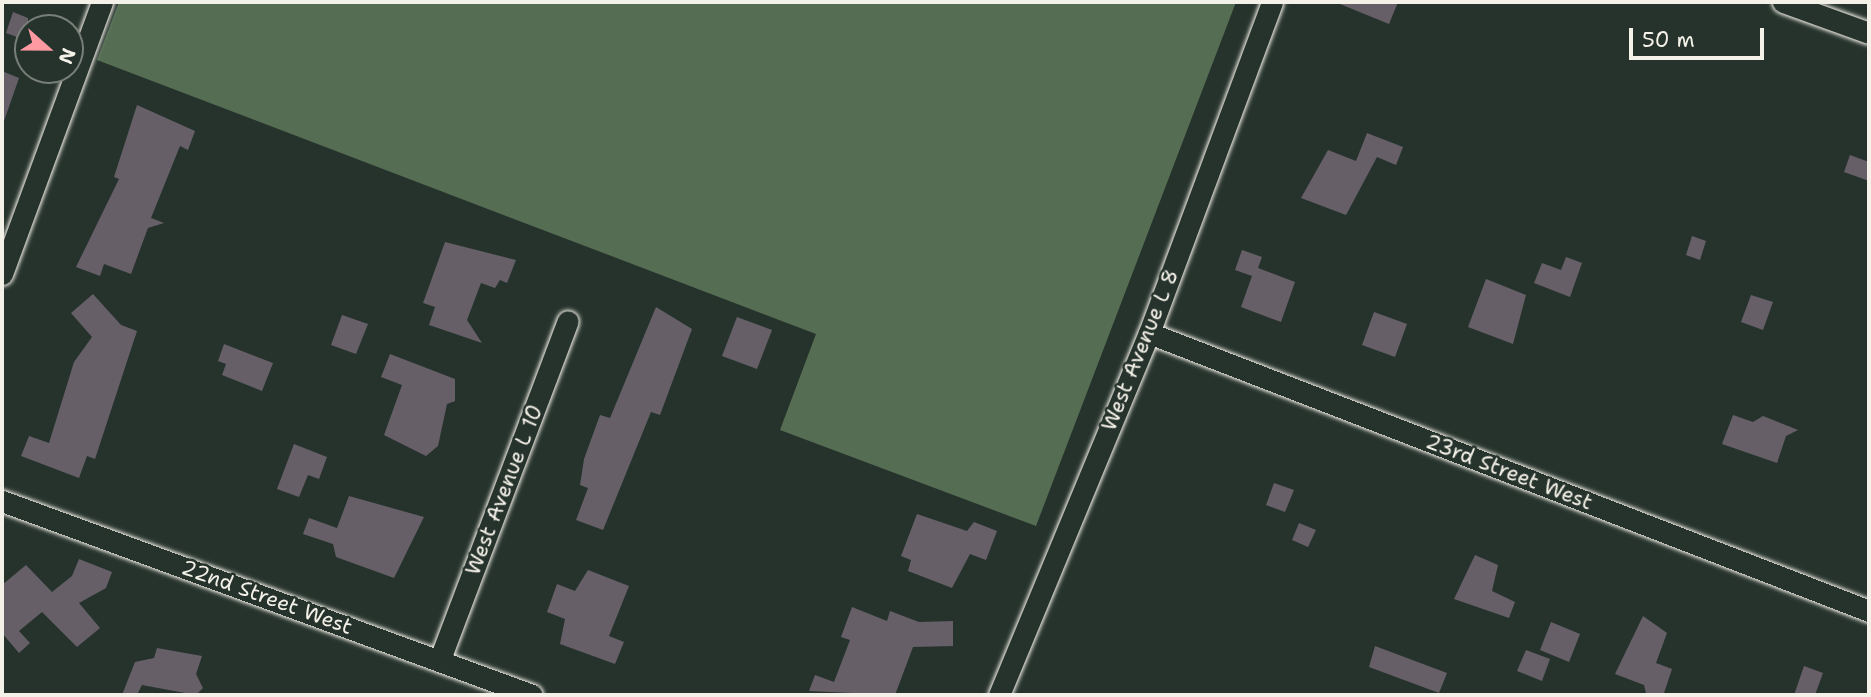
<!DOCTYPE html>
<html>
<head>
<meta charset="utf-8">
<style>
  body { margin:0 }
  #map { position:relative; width:1871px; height:697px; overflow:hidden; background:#26332d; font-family:"Shantell Sans",sans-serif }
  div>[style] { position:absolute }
  .green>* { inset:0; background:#556e53 }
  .building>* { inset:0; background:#665f68 }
  .roads { filter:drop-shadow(0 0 2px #f4f1e8) drop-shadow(0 0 2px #f4f1e8) }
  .street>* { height:21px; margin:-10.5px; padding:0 10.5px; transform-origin:10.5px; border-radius:10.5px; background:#26332d }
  span { translate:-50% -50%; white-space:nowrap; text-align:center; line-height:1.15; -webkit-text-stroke:5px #26332d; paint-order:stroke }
  .street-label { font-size:21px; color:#f4f1e8 }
  .frame { position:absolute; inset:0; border:4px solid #f4f1e8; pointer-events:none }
  .north { position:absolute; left:14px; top:14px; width:70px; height:70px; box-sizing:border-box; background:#26332d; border:2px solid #787f78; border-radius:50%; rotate:111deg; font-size:19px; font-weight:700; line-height:28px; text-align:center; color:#f4f1e8 }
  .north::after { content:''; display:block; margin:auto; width:24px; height:32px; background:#ff9aa2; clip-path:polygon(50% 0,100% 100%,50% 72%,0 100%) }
  .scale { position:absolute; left:1629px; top:28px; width:135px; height:32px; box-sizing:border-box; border:4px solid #f4f1e8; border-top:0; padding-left:9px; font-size:21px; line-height:24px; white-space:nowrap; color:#f4f1e8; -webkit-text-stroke:5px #26332d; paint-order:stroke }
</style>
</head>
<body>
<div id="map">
  <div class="green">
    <i style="clip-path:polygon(119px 2px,1236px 2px,1036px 526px,780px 430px,816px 334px,97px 60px)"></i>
  </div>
  <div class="building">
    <i style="clip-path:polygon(1335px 2px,1398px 2px,1389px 24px)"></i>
    <i style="clip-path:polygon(13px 12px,28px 18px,28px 41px,6px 33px)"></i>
    <i style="clip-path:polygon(2px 71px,19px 78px,4px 121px,2px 120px)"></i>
    <i style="clip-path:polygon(137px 105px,195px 131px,188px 150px,180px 146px,151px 218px,164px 223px,148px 228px,131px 274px,104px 264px,100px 276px,76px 267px,119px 179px,114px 177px)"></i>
    <i style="clip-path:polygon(1367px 133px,1403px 147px,1396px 165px,1377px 157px,1346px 215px,1301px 198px,1328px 150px,1356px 161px)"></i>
    <i style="clip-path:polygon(1850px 155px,1869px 162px,1869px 181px,1844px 172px)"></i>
    <i style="clip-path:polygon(1692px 236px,1706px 241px,1700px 260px,1686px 255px)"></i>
    <i style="clip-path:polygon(445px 242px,516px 260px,507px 283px,500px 280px,495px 288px,481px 283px,467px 320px,482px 343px,429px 325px,435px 307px,423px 303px)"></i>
    <i style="clip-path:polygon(1242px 250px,1262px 257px,1258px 268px,1295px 282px,1281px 322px,1241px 307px,1252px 276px,1235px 270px)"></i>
    <i style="clip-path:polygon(1566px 257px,1582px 263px,1570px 297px,1534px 283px,1542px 263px,1561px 270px)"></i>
    <i style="clip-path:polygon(1486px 279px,1526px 295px,1513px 344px,1468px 327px)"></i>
    <i style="clip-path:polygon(93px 294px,121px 325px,137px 331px,95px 459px,87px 456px,79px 478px,21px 456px,29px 436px,49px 443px,74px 362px,92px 337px,71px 313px)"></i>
    <i style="clip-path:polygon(1751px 295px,1773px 302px,1763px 330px,1741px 322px)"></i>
    <i style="clip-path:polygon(656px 307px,692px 329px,660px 415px,651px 412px,603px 530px,576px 520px,588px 488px,580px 485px,584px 459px,600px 415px,610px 418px)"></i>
    <i style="clip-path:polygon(1374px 312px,1407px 324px,1395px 357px,1362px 345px)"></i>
    <i style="clip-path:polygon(342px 315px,368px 324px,356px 354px,331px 345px)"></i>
    <i style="clip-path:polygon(737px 317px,772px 330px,757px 369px,722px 356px)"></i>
    <i style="clip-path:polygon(224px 344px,273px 363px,262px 391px,222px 375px,226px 364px,218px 361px)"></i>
    <i style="clip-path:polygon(390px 354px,455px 379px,455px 401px,447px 404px,438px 446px,426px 456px,384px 435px,402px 385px,381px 377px)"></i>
    <i style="clip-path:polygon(1733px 415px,1753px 422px,1763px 416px,1798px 430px,1786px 436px,1777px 463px,1722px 444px)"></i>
    <i style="clip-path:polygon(294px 444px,327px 457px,319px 479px,308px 475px,299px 497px,277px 489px)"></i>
    <i style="clip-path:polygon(1274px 483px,1294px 490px,1285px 512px,1266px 505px)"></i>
    <i style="clip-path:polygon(349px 496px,424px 517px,394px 578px,336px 557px,333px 544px,303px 534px,309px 518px,337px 528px)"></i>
    <i style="clip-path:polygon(917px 514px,967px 531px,974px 522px,997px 531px,986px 560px,970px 554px,952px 588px,908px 571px,911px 560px,901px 556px)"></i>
    <i style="clip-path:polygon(1299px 523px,1316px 530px,1308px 547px,1292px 540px)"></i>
    <i style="clip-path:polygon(1475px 555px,1498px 565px,1492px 591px,1515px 602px,1509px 618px,1454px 599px)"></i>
    <i style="clip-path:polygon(79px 559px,112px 572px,106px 588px,79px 603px,100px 628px,77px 647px,42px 612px,19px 631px,30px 643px,19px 653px,2px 633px,2px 585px,26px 565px,52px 592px,72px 576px)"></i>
    <i style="clip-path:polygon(588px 570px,629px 586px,609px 636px,624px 642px,615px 664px,560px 644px,565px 619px,547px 612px,557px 584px,575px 591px)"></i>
    <i style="clip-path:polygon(852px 607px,887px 621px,890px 611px,919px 622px,953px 621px,953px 646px,913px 647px,895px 695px,809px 691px,815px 675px,834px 682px,850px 640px,841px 637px)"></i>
    <i style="clip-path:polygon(1643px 616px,1667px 633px,1656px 663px,1672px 669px,1664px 693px,1646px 693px,1644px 685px,1615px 674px)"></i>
    <i style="clip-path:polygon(1551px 622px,1580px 634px,1569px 662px,1540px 650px)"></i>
    <i style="clip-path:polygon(1375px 646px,1447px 673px,1439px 693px,1369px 667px)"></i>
    <i style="clip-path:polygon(157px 648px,202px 656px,196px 674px,203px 688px,196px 695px,142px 685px,137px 695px,122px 695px,135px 662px,154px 658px)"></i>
    <i style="clip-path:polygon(1526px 650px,1550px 659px,1542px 681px,1517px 671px)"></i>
    <i style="clip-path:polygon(1804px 666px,1823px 673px,1815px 695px,1794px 695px)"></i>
  </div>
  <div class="roads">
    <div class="street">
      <i style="left:1783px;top:2px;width:91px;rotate:19.8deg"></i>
      <i style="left:2px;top:274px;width:290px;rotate:-69.8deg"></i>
      <i style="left:1149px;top:333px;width:772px;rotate:21.11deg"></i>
      <i style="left:2px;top:501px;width:564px;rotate:20.1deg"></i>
      <i style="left:440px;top:659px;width:361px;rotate:-69.3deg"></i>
      <i style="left:999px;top:695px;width:392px;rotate:-67.5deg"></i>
      <i style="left:1149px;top:333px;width:353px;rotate:-69.6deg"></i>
    </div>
  </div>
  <div class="street-label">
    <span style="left:1140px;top:350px;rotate:-68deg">West Avenue L 8</span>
    <span style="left:1509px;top:472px;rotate:21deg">23rd Street West</span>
    <span style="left:504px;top:490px;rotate:-69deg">West Avenue L 10</span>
    <span style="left:267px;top:597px;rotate:20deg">22nd Street West</span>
  </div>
  <div class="frame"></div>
  <div class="north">N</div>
  <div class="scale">50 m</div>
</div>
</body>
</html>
